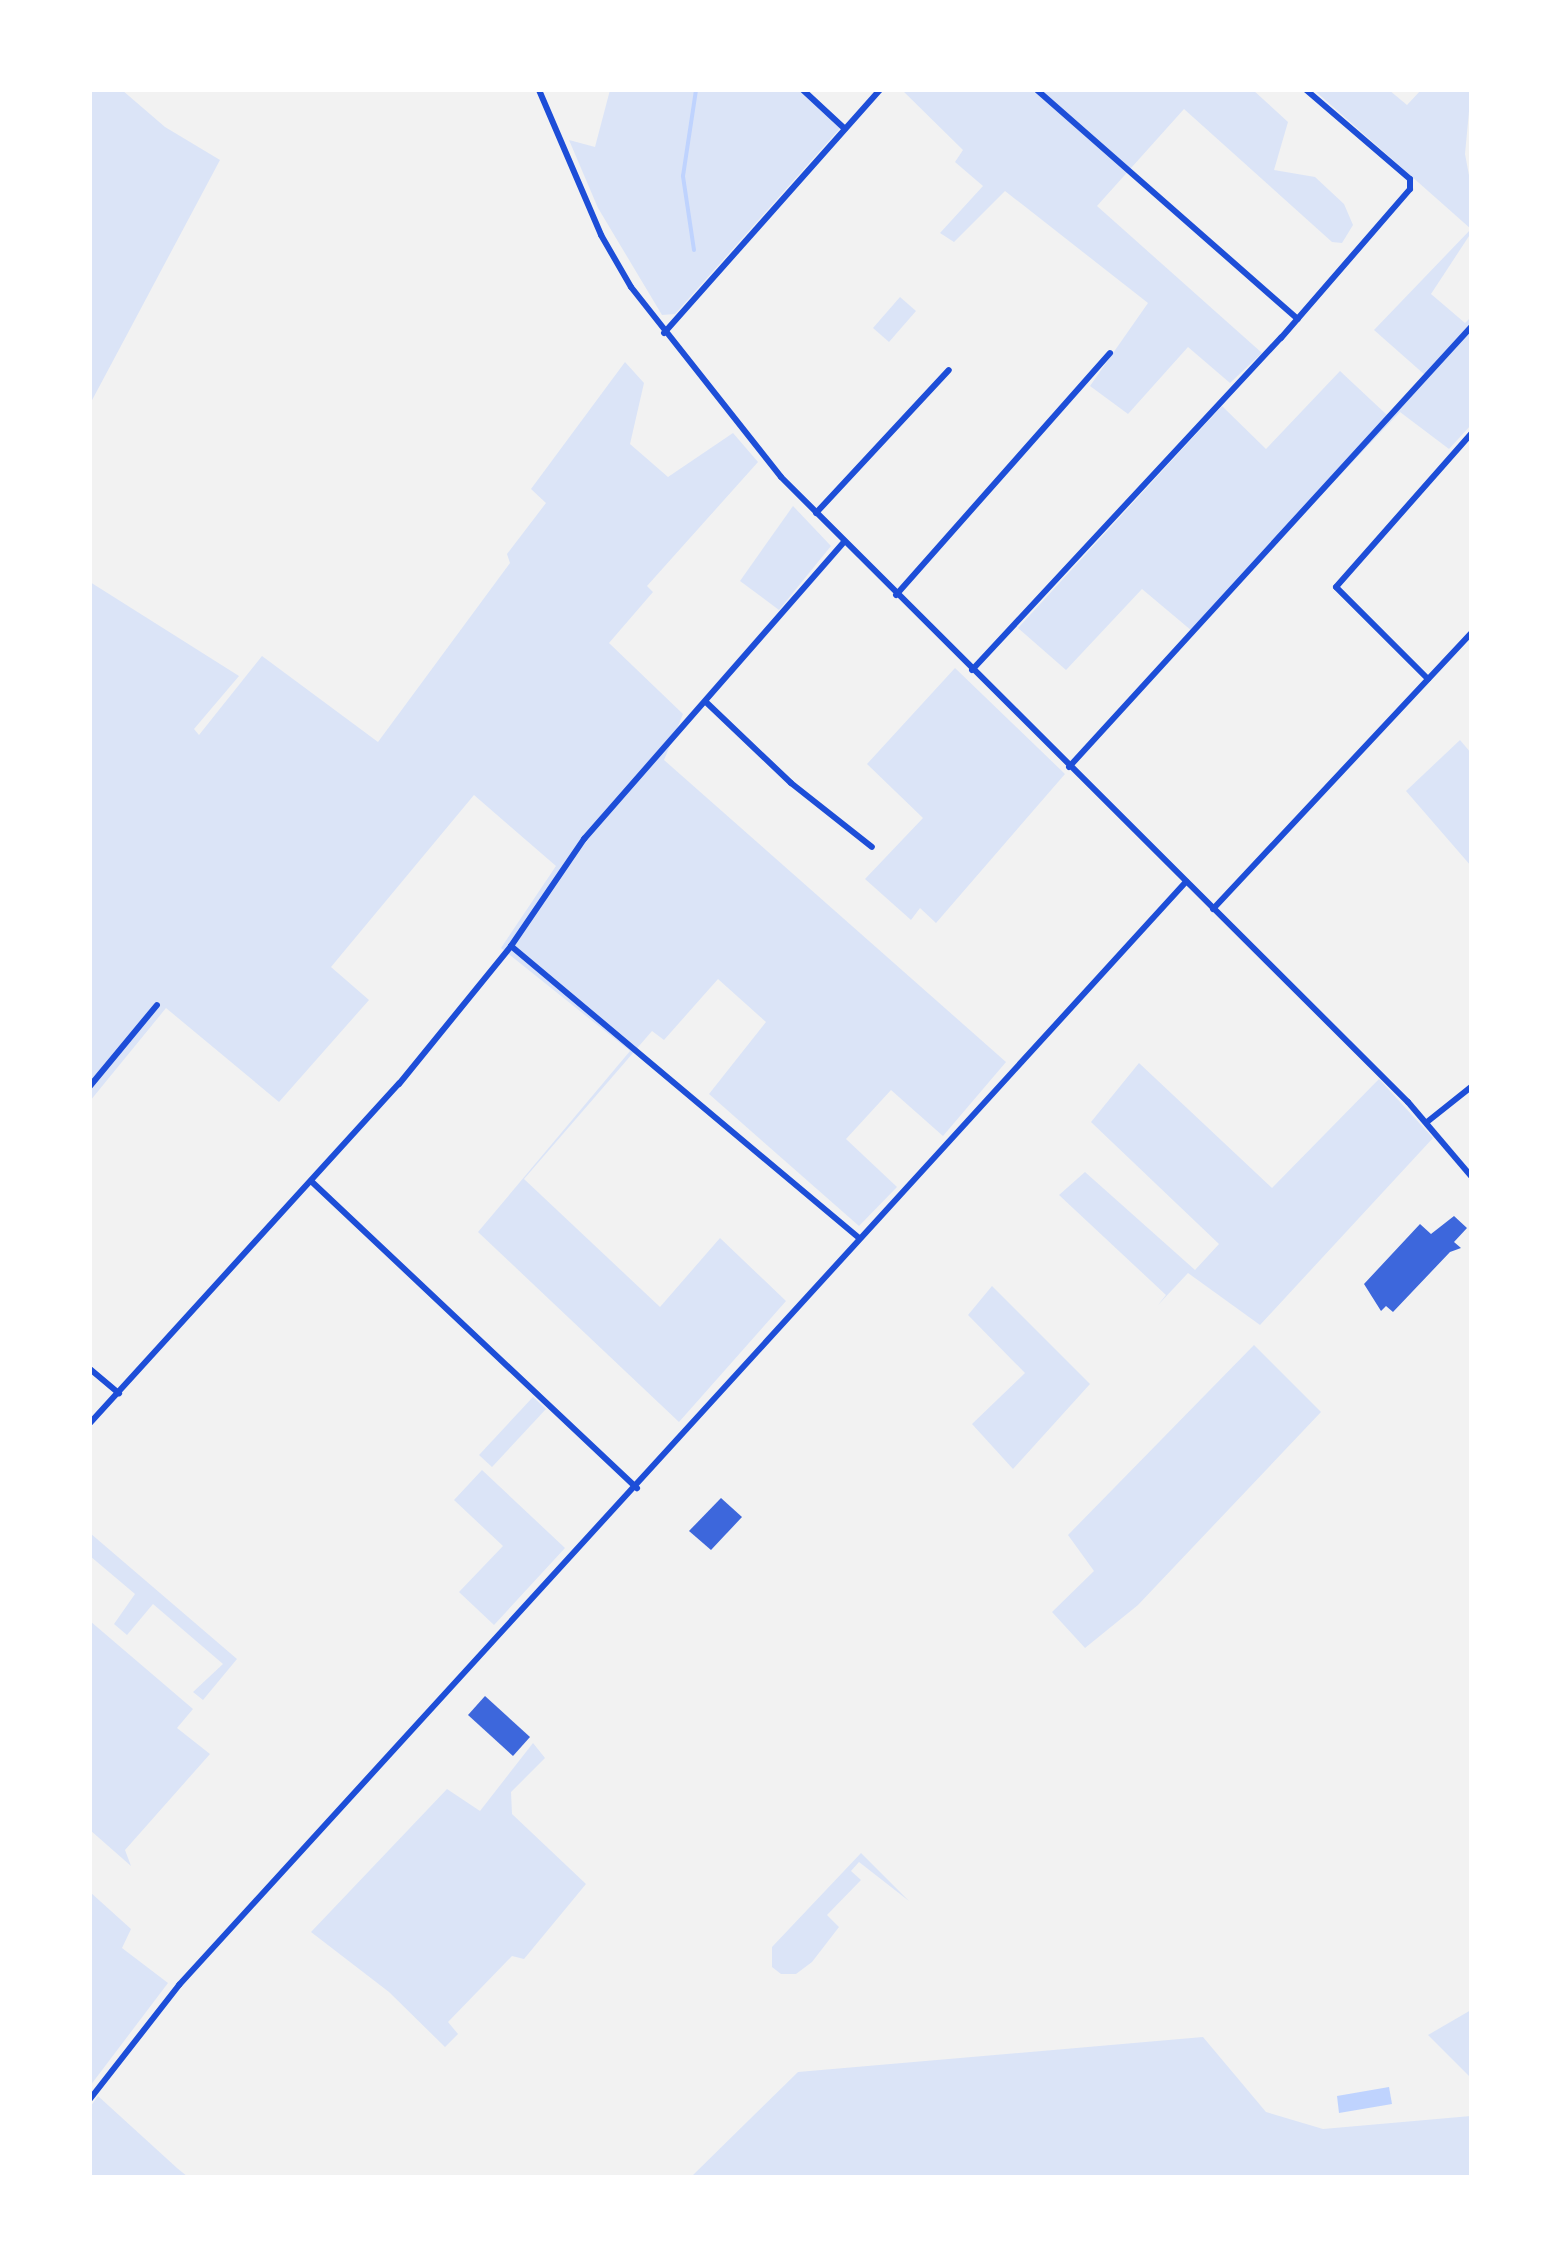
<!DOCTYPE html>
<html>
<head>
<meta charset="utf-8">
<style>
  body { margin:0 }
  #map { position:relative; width:1561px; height:2267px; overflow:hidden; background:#f2f2f2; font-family:Commissioner,sans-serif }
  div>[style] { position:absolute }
  .green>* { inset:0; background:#dbe4f7 }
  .water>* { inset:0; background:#bfd3fe }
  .stream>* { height:4px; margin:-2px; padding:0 2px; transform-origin:2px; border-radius:2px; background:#bfd3fe }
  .building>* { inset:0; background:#3d67dc }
  .minor>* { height:6px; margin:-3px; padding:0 3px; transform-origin:3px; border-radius:3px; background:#1d4ed8 }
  span { translate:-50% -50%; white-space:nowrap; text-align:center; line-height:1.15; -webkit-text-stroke:10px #fff; paint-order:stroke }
  .frame { position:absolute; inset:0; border:92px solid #fff; pointer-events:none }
</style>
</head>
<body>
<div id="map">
  <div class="green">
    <i style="clip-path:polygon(90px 90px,122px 90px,165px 127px,220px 160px,90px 404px)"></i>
    <i style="clip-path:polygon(610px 90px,800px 90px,842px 126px,675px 314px,662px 315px,598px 208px,569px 140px,595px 147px)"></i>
    <i style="clip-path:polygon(902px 90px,1253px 90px,1288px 122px,1274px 170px,1315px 177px,1344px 204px,1353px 225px,1342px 243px,1332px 242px,1184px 109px,1097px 206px,1262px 353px,1230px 383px,1188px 347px,1128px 414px,1090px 386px,1148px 303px,1005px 191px,954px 242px,940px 233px,983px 186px,955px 162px,963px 150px)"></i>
    <i style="clip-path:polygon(1314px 90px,1389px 90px,1407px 105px,1421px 90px,1471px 90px,1465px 154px,1471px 186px,1471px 233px,1431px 294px,1465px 323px,1471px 317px,1471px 425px,1449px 449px,1400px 412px,1192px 631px,1142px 589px,1066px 670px,1018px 628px,1222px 406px,1266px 449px,1340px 371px,1387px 415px,1425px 375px,1374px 330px,1471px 229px)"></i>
    <i style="clip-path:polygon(900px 297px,916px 311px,889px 342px,873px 328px)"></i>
    <i style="clip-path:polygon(625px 362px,644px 383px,630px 444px,668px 477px,733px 433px,758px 462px,647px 586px,653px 592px,609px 643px,683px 714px,664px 760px,1006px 1062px,943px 1136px,891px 1090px,846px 1139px,897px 1187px,859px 1226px,709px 1094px,766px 1022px,718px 979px,664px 1040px,652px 1031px,524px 1179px,660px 1307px,720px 1238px,786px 1301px,679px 1422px,478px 1232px,630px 1051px,501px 948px,556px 866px,474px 795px,331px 967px,369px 1000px,279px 1102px,166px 1008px,90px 1101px,90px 582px,239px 676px,194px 729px,199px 735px,262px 656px,378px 742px,510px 563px,507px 554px,546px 503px,531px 489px)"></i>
    <i style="clip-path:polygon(793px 506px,831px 546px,779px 610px,740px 581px)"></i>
    <i style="clip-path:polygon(955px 668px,1065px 774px,936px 923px,920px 908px,911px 920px,865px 879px,923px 818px,867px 764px)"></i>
    <i style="clip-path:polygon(1460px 740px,1471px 753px,1471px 866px,1406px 791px)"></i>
    <i style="clip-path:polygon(1139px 1063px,1272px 1188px,1379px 1079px,1433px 1138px,1260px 1325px,1188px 1273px,1158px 1305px,1166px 1295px,1059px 1195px,1085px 1172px,1195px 1270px,1219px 1244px,1091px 1122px)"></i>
    <i style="clip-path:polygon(992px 1286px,1090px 1384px,1013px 1469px,972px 1424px,1025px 1373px,968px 1315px)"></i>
    <i style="clip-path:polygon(1254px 1345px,1321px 1412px,1138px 1605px,1085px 1648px,1052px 1612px,1094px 1571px,1068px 1535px)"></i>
    <i style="clip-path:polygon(533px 1397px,546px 1409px,492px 1467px,479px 1455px)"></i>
    <i style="clip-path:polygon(482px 1470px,565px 1548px,494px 1625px,459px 1592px,503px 1546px,454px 1500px)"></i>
    <i style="clip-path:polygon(90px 1533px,237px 1659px,203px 1700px,193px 1692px,223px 1664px,153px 1604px,127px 1635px,114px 1624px,135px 1594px,90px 1556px)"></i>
    <i style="clip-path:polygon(90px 1621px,193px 1709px,177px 1728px,210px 1754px,125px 1850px,131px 1866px,90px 1830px)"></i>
    <i style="clip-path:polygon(533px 1743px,545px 1758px,511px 1792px,512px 1814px,586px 1884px,524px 1959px,512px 1956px,448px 2022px,458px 2034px,445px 2047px,389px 1992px,311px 1932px,447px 1789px,480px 1811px)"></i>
    <i style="clip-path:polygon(861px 1853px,909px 1901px,859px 1862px,851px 1871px,861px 1880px,827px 1915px,839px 1927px,812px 1962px,796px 1974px,781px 1974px,772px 1967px,772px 1947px)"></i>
    <i style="clip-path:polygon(90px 1892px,131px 1929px,122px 1948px,168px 1983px,90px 2086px)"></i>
    <i style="clip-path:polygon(1471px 2010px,1471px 2078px,1428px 2035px)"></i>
    <i style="clip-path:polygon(1203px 2037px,1266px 2112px,1323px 2129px,1471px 2116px,1471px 2177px,693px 2175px,798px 2072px)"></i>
    <i style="clip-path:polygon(98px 2096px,177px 2168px,188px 2177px,90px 2177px,90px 2107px)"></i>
  </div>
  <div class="water">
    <i style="clip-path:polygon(1389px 2087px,1392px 2104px,1339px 2113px,1337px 2096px)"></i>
  </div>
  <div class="stream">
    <i style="left:694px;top:250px;width:75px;rotate:-98.5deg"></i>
    <i style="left:683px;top:176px;width:87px;rotate:-81.4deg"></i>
  </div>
  <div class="building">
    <i style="clip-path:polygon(1454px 1216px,1467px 1228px,1454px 1242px,1461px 1248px,1450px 1252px,1393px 1312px,1386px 1306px,1381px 1311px,1364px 1284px,1420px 1224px,1431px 1234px)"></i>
    <i style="clip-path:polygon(721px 1498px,742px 1517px,711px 1550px,689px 1531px)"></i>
    <i style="clip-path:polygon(485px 1696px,530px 1737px,513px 1756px,468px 1715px)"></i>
  </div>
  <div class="minor">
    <i style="left:539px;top:90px;width:158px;rotate:66.8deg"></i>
    <i style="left:601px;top:235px;width:60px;rotate:60deg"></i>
    <i style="left:631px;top:287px;width:242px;rotate:51.7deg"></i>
    <i style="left:781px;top:477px;width:885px;rotate:44.91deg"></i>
    <i style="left:1408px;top:1102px;width:97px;rotate:49.6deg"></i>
    <i style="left:803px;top:90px;width:57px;rotate:42.9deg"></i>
    <i style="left:1037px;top:90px;width:347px;rotate:41.3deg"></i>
    <i style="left:664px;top:333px;width:325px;rotate:-48.4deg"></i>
    <i style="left:816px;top:513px;width:195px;rotate:-47.1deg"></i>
    <i style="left:896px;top:595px;width:323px;rotate:-48.5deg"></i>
    <i style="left:972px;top:670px;width:454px;rotate:-47.1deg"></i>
    <i style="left:1281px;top:338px;width:197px;rotate:-49.1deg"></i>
    <i style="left:1410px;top:189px;width:10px;rotate:-90deg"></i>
    <i style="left:1410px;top:179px;width:137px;rotate:-139.4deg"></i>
    <i style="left:1428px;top:679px;width:130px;rotate:-135deg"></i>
    <i style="left:1336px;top:587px;width:204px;rotate:-48.6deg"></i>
    <i style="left:707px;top:703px;width:116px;rotate:43.6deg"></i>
    <i style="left:791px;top:783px;width:103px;rotate:38.3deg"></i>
    <i style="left:1069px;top:767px;width:596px;rotate:-47.58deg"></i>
    <i style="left:1213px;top:909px;width:378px;rotate:-46.9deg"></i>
    <i style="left:511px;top:946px;width:454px;rotate:40deg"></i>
    <i style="left:90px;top:1086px;width:105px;rotate:-50.4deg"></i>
    <i style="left:1427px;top:1122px;width:56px;rotate:-38.5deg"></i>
    <i style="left:311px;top:1181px;width:448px;rotate:43.3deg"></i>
    <i style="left:90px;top:1369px;width:38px;rotate:40deg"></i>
    <i style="left:90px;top:1423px;width:459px;rotate:-47.7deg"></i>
    <i style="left:399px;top:1084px;width:178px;rotate:-50.9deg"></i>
    <i style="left:511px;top:946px;width:130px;rotate:-55.7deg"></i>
    <i style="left:584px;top:839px;width:395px;rotate:-48.8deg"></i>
    <i style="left:90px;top:2099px;width:145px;rotate:-52deg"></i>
    <i style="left:179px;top:1985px;width:1494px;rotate:-47.61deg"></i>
  </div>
  <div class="frame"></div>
</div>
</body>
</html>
